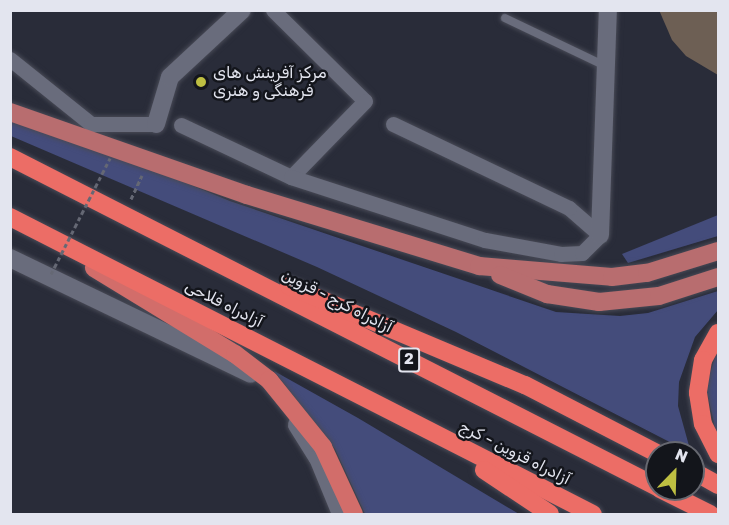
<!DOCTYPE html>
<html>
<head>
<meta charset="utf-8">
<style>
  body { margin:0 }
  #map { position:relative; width:729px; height:525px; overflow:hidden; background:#292c39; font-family:Rubik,Vazirmatn,sans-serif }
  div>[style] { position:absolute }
  .green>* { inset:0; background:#444c7b }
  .building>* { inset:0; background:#6d5f54 }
  .path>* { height:3px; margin-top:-1.5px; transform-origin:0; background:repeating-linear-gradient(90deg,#656874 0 4.5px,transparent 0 7.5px) }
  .roads { filter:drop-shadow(0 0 2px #484a56) drop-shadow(0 0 2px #484a56) }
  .service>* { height:8px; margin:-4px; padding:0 4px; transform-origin:4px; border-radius:4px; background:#696c7c }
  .minor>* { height:15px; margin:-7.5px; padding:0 7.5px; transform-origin:7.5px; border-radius:7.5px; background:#696c7c }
  .tertiary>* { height:18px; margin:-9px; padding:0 9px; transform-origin:9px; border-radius:9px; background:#696c7c }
  .primary>* { height:18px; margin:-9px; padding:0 9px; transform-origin:9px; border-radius:9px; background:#b86d6f }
  .trunk>* { height:18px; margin:-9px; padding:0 9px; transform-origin:9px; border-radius:9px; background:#d26d6a }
  .motorway>* { height:18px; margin:-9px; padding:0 9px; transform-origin:9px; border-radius:9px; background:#ec6d66 }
  .path-bridge>* { height:3px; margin-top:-1.5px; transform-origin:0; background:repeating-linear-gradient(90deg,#656874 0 4.5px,transparent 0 7.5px) }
  .dots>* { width:16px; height:16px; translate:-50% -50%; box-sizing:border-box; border:3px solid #13151b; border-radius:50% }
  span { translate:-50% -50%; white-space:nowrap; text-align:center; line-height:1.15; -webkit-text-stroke:5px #13151b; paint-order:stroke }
  .shield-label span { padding:2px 4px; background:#13151b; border:2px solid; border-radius:4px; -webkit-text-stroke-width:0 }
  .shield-label { font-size:15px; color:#e3e5ef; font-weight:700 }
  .poi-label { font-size:16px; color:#e3e5ef }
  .left { translate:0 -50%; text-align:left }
  .street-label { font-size:16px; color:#e3e5ef }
  .frame { position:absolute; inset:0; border:12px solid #e3e5ef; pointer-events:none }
  .north { position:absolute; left:645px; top:441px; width:60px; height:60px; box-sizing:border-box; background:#13151b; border:2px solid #666870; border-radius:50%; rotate:23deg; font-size:16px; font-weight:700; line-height:24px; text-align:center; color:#e3e5ef }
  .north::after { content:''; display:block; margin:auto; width:21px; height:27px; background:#bebf42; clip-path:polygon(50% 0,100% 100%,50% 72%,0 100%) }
</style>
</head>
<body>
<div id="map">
  <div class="green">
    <i style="clip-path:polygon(11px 119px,93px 145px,230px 201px,556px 312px,620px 316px,648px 313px,718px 291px,718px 310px,695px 337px,679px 382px,678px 406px,691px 453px,456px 332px,317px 267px,11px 136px)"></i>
    <i style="clip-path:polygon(718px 215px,718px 236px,628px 263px,622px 254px)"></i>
    <i style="clip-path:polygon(718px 347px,718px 442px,706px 387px)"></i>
    <i style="clip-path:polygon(274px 371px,358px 418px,519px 514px,365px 514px,335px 449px)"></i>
  </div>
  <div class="building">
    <i style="clip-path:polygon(659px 10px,718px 10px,718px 75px,686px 56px,672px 40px)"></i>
  </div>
  <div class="path">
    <i style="left:131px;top:199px;width:26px;rotate:-65deg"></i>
  </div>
  <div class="roads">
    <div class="service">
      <i style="left:505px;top:18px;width:111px;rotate:25.6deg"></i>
    </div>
    <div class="minor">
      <i style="left:273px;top:10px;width:129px;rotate:44.7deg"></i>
      <i style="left:365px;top:101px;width:106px;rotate:134.2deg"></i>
      <i style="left:10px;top:59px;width:104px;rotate:38.7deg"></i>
      <i style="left:91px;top:124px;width:65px"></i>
      <i style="left:181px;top:125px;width:122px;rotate:25.3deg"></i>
      <i style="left:291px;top:177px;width:204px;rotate:18deg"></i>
      <i style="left:485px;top:240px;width:77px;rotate:10.4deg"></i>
      <i style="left:561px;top:254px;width:21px;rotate:-3deg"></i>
      <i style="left:582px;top:253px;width:25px;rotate:-45deg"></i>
      <i style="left:600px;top:235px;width:41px;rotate:-138.9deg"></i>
      <i style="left:569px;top:208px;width:195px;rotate:-154.5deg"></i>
    </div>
    <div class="tertiary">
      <i style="left:156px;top:124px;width:49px;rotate:-73.4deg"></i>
      <i style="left:170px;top:77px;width:98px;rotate:-42.9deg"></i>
      <i style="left:600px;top:235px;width:225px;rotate:-88deg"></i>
      <i style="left:10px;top:258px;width:267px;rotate:25.7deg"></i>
      <i style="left:297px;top:425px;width:39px;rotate:58deg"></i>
      <i style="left:318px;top:458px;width:61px;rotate:67.7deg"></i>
    </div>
    <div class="primary">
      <i style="left:10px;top:112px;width:251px;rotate:19.3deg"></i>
      <i style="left:247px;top:195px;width:243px;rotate:17deg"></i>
      <i style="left:479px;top:266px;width:133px;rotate:4.7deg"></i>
      <i style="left:612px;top:277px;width:35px;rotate:-7deg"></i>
      <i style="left:647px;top:273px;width:74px;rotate:-17.2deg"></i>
      <i style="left:500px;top:275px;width:51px;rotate:22deg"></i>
      <i style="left:547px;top:294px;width:53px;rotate:8.7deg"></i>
      <i style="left:599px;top:302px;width:60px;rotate:-5.7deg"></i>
      <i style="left:659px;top:296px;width:62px;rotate:-17.9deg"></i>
    </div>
    <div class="trunk">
      <i style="left:94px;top:268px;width:165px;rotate:31.4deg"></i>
      <i style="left:235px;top:354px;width:43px;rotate:37.4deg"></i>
      <i style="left:269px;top:380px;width:86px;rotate:51.1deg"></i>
      <i style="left:323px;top:447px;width:74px;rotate:65.2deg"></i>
    </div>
    <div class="motorway">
      <i style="left:10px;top:157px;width:726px;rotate:27.02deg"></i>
      <i style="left:10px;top:217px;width:654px;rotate:27deg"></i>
      <i style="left:289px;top:286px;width:256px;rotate:22.8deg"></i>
      <i style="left:525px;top:385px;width:148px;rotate:27.3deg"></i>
      <i style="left:718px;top:333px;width:31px;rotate:119deg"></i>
      <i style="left:703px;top:360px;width:33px;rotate:99deg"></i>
      <i style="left:698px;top:393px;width:31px;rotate:81deg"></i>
      <i style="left:703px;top:424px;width:34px;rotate:63deg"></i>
      <i style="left:484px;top:470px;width:79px;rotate:33.7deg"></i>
      <i style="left:693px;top:471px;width:29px;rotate:29deg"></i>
      <i style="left:660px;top:489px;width:56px;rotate:26.6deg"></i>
    </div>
  </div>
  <div class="path-bridge">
    <i style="left:51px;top:274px;width:130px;rotate:-63deg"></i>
  </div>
  <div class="dots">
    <i style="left:201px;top:82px;background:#bebf42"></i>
  </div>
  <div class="shield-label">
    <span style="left:409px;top:360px">2</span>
  </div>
  <div class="poi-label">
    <span class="left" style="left:213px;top:82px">مرکز آفرینش های<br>فرهنگی و هنری</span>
  </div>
  <div class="street-label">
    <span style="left:337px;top:301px;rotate:27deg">آزادراه کرج - قزوین</span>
    <span style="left:224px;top:304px;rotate:27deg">آزادراه فلاحی</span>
    <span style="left:515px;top:453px;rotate:27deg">آزادراه قزوین - کرج</span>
  </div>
  <div class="frame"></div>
  <div class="north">N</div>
</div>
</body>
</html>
